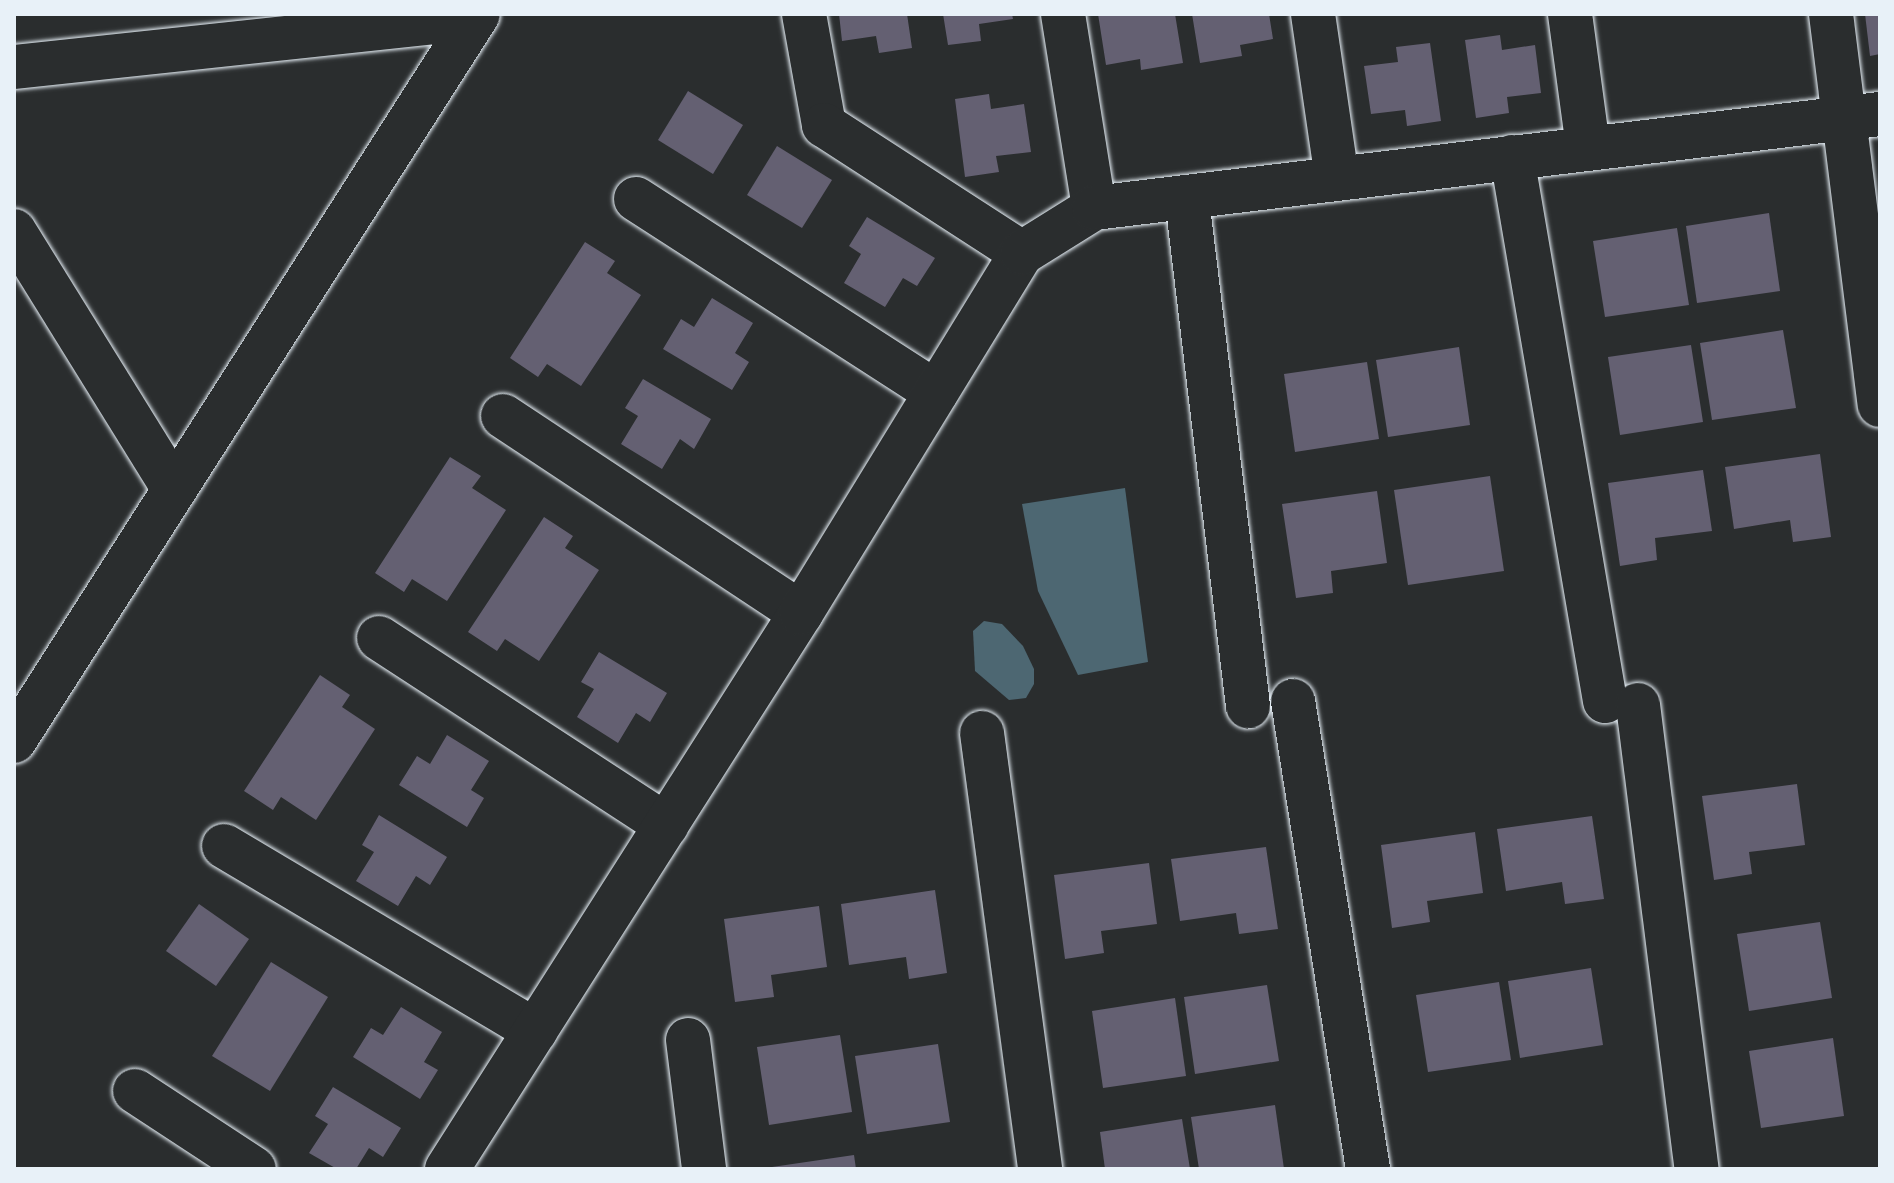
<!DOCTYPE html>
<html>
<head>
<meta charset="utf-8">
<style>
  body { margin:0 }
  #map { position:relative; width:1894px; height:1183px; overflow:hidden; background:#2a2d2e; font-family:Mali,sans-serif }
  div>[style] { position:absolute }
  .water>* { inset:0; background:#4d6772 }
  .building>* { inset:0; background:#646072 }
  .roads { filter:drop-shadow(0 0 2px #e8f1f8) drop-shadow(0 0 2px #e8f1f8) }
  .minor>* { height:44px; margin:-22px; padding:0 22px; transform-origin:22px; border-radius:22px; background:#2a2d2e }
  span { translate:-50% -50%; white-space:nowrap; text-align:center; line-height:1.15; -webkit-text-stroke:7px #2a2d2e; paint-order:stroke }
  .frame { position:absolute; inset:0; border:16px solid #e8f1f8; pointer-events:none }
</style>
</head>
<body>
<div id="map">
  <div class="water">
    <i style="clip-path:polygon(1125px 488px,1148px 662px,1078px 675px,1038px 591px,1022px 504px)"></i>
    <i style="clip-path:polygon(984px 621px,1002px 624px,1023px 646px,1034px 669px,1034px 684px,1026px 698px,1009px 700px,975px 671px,973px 631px)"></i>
  </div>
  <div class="building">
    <i style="clip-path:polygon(839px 14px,907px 14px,912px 48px,879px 53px,876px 36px,842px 41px)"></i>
    <i style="clip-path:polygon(943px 14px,1012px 14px,1013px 19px,979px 24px,981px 41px,948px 45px)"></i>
    <i style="clip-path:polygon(1098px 14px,1175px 14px,1183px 63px,1141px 70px,1140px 59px,1106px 65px)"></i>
    <i style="clip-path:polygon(1192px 14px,1269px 14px,1273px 39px,1240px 45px,1242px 56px,1200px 63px)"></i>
    <i style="clip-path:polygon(1865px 14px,1880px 14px,1880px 54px,1870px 56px)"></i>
    <i style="clip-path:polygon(1500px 35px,1502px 50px,1535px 45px,1541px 93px,1507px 97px,1509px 113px,1476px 118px,1465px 40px)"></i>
    <i style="clip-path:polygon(1430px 43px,1441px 121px,1407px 126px,1405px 110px,1371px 114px,1364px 66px,1398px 62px,1396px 47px)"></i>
    <i style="clip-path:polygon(688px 91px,743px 125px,713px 174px,658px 140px)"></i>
    <i style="clip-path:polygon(989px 94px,991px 109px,1024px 104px,1031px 152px,996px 156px,999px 172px,965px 177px,955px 99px)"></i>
    <i style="clip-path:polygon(777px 146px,832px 180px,802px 228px,747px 195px)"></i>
    <i style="clip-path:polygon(1769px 213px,1780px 291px,1697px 303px,1686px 226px)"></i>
    <i style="clip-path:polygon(867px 217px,935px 258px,917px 286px,903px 278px,885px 307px,844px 283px,861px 254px,849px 246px)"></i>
    <i style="clip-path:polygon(1677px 228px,1689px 305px,1605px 317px,1593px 241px)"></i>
    <i style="clip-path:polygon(585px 242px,615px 261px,607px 273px,641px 295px,581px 386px,547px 364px,538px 377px,510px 358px)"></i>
    <i style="clip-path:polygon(712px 298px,753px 323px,735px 353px,749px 362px,732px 390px,663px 349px,681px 319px,694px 327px)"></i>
    <i style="clip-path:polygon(1783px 330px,1796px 408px,1712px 420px,1700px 343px)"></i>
    <i style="clip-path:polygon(1691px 345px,1703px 422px,1620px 435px,1608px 357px)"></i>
    <i style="clip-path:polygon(1459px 347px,1470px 425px,1388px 437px,1376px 360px)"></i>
    <i style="clip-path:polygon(1367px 362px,1379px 439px,1295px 452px,1284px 374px)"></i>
    <i style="clip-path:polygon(643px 379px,711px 419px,694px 449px,680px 439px,662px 469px,621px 444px,638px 416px,625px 408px)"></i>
    <i style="clip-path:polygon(1820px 454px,1831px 537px,1793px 542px,1790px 520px,1734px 529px,1725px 467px)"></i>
    <i style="clip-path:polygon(450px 457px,481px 476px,472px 488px,506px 510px,447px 601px,412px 579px,404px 592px,375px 573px)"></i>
    <i style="clip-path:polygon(1703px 470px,1712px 531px,1655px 538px,1657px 560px,1620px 566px,1608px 483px)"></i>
    <i style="clip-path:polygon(1490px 476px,1504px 571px,1408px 585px,1394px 490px)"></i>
    <i style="clip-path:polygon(1377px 491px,1387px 563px,1331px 571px,1333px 593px,1296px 598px,1282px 504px)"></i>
    <i style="clip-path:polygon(544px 517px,573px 536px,565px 548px,599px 570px,539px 661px,505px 639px,497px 651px,468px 632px)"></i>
    <i style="clip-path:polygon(599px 652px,667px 693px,650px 722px,636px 713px,618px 743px,577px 717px,594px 689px,581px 682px)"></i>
    <i style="clip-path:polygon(320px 675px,350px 695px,342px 707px,375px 729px,316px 820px,281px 797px,273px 810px,244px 791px)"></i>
    <i style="clip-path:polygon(447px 735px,489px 761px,471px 790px,484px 798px,467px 827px,399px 785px,417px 756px,430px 764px)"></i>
    <i style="clip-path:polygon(1797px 784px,1805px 845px,1749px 852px,1752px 874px,1714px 880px,1702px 796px)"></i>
    <i style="clip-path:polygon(379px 815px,447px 857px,430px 885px,416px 876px,398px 906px,356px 881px,374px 852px,362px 845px)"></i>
    <i style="clip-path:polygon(1592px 816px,1604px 899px,1565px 904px,1562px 882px,1506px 891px,1497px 829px)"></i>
    <i style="clip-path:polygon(1475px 832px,1483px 893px,1427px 901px,1430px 922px,1392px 928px,1381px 845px)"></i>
    <i style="clip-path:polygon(1266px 847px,1278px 929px,1239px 934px,1236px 913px,1180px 921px,1171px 859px)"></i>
    <i style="clip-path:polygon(1149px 863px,1157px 924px,1101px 931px,1104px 953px,1065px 959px,1054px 875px)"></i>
    <i style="clip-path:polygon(935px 890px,947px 973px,909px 979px,906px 957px,849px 965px,841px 904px)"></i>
    <i style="clip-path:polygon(199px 904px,249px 939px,216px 986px,166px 951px)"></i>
    <i style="clip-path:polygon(819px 906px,827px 967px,771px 975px,774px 997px,735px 1002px,724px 919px)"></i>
    <i style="clip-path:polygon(1820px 922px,1832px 998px,1749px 1011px,1737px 934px)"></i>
    <i style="clip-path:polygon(271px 962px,328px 997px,270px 1091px,212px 1056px)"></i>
    <i style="clip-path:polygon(1591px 968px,1603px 1045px,1520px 1058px,1508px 981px)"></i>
    <i style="clip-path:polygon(1499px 982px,1511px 1060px,1428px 1072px,1416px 995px)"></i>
    <i style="clip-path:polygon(1267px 985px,1279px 1061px,1195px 1074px,1184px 997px)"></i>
    <i style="clip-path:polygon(1175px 998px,1186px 1076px,1103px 1088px,1092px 1011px)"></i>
    <i style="clip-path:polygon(401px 1007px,442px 1032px,424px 1062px,438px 1070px,420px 1099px,353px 1057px,371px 1028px,383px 1035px)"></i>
    <i style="clip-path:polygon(840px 1035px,852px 1112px,769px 1125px,757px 1047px)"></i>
    <i style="clip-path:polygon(1833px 1038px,1844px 1116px,1761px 1128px,1749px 1051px)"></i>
    <i style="clip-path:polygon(938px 1044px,950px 1122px,867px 1134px,855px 1056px)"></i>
    <i style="clip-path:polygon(333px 1087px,401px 1128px,383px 1157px,369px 1148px,356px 1169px,337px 1169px,309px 1153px,328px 1124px,315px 1116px)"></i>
    <i style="clip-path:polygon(1275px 1105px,1284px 1169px,1199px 1169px,1191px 1117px)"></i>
    <i style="clip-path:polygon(1182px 1119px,1190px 1169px,1105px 1169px,1100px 1132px)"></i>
    <i style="clip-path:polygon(854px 1155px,856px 1169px,772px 1169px,772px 1167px)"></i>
  </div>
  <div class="roads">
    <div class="minor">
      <i style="left:804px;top:14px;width:113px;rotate:79.8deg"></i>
      <i style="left:824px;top:125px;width:236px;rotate:32.9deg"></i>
      <i style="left:1063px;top:14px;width:196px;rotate:80.9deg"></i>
      <i style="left:1313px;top:14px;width:166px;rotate:81.7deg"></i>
      <i style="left:1570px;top:14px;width:134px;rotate:82.3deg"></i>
      <i style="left:1831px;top:14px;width:394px;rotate:82.9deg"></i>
      <i style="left:14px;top:67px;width:464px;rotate:-6.1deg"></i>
      <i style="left:1512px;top:157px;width:552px;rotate:80.3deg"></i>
      <i style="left:636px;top:199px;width:357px;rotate:32.8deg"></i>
      <i style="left:1187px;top:199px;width:511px;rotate:83.14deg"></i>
      <i style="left:14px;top:231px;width:304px;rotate:58.2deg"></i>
      <i style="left:503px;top:416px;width:357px;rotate:33.5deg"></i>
      <i style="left:379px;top:638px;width:343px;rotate:33.1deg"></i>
      <i style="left:1293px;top:701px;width:474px;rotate:80.9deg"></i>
      <i style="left:1638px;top:705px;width:468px;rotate:82.8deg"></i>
      <i style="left:982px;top:733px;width:440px;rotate:82.4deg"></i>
      <i style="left:14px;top:741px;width:862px;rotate:-57.45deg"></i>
      <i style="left:224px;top:846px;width:362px;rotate:30.7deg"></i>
      <i style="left:688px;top:1040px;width:130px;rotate:82.9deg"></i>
      <i style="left:135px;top:1091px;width:142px;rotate:33.2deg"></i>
      <i style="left:447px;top:1169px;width:659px;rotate:-57.52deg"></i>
      <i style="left:801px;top:613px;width:422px;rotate:-58.5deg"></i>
      <i style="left:1022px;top:253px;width:85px;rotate:-32deg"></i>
      <i style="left:1094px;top:208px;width:792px;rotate:-6.82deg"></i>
    </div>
  </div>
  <div class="frame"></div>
</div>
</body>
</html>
